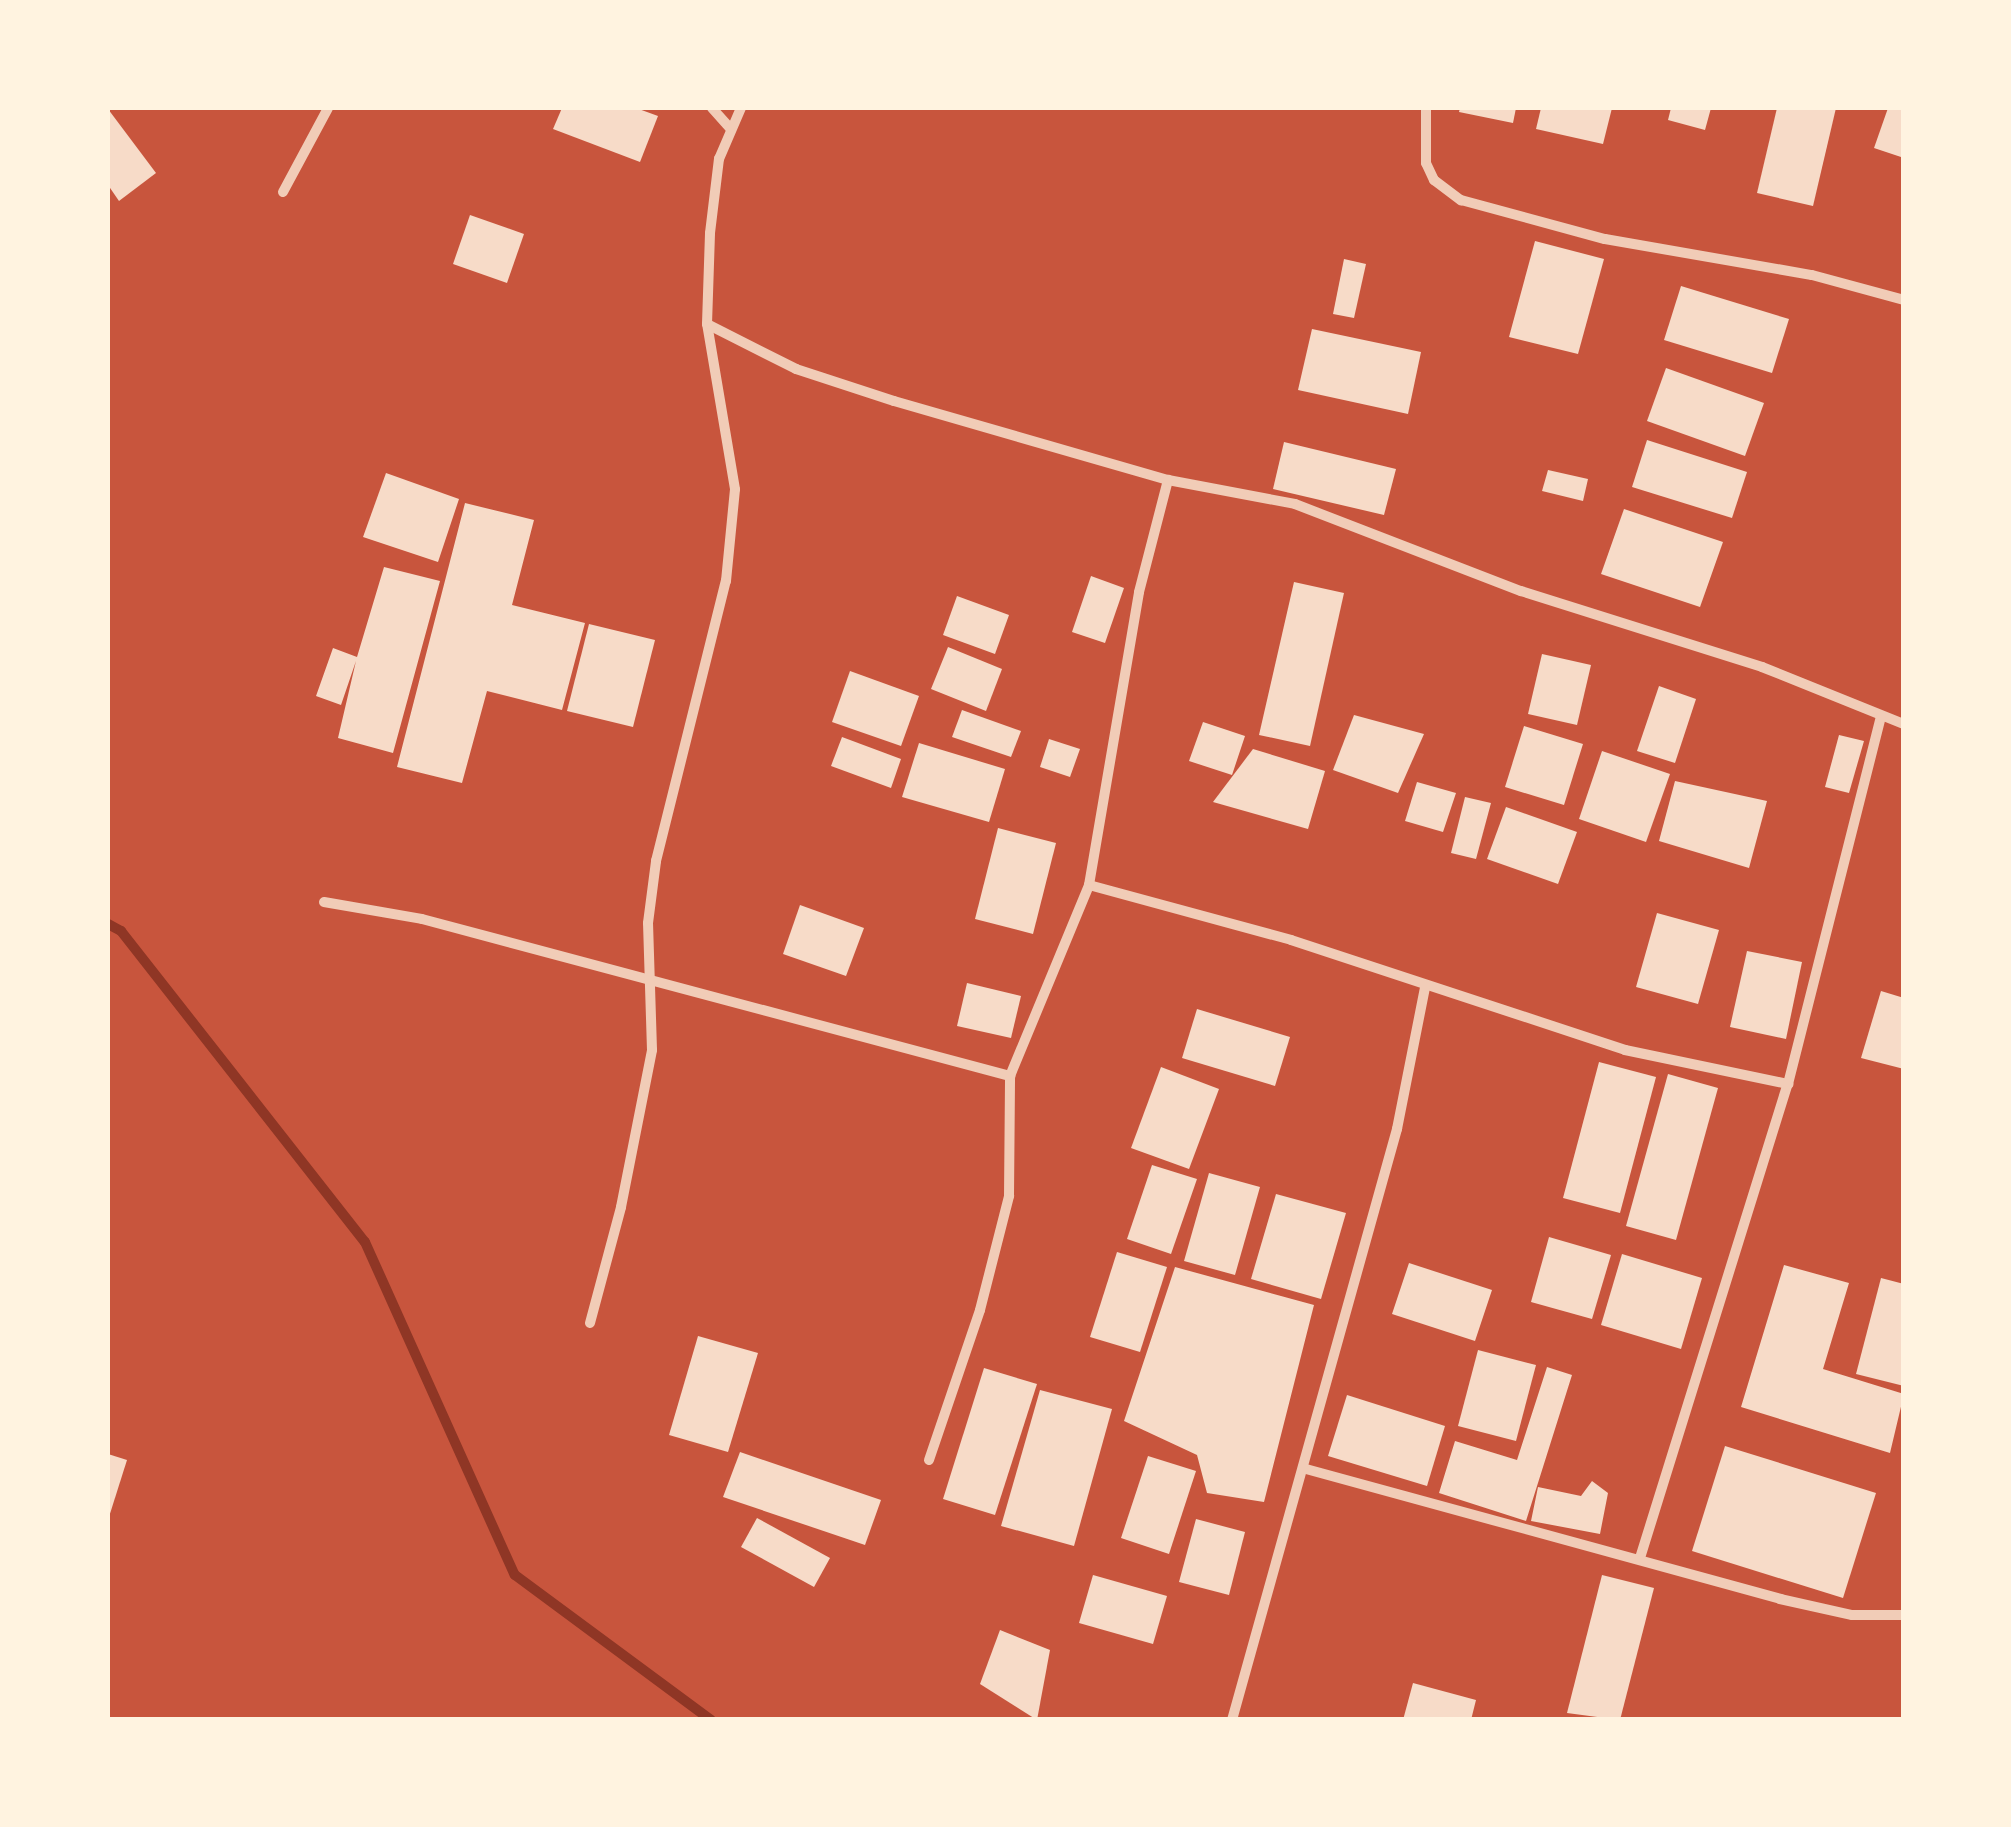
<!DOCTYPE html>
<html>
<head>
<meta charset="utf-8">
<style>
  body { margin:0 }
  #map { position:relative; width:2011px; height:1827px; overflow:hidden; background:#c8553d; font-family:"Roboto Condensed",sans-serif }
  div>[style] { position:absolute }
  .stream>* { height:10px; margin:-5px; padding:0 5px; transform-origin:5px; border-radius:5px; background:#8f3625 }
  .building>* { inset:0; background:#f7dbc8 }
  .minor>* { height:10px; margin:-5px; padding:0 5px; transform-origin:5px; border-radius:5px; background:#f1ccb7 }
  span { translate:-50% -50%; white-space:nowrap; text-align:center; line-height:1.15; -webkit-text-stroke:10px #fff3e0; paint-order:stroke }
  .frame { position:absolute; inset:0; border:110px solid #fff3e0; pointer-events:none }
</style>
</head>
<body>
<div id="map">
  <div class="stream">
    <i style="left:108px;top:924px;width:15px;rotate:28deg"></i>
    <i style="left:121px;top:931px;width:395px;rotate:51.9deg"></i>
    <i style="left:365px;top:1242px;width:365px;rotate:65.8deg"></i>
    <i style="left:515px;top:1575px;width:244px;rotate:36.5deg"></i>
  </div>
  <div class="building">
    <i style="clip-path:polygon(562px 108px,636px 108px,658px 116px,640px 162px,553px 129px)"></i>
    <i style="clip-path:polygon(1460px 108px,1516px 108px,1513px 123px,1459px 112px)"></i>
    <i style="clip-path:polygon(1541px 108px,1612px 108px,1603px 144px,1536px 129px)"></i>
    <i style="clip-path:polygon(1671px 108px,1711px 108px,1705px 130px,1668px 120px)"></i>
    <i style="clip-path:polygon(1777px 108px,1836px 108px,1813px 206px,1757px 193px)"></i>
    <i style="clip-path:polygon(1888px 108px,1904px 108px,1904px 158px,1874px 148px)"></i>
    <i style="clip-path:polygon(108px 109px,156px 173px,119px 201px,108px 185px)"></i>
    <i style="clip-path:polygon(470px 215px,524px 234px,507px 283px,453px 264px)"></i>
    <i style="clip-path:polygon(1535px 241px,1604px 259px,1578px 354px,1509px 337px)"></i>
    <i style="clip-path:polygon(1344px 259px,1366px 264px,1354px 318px,1333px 314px)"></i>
    <i style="clip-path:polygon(1681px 286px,1789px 319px,1772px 373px,1664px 340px)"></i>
    <i style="clip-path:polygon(1312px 329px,1421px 352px,1408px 414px,1298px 390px)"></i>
    <i style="clip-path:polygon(1666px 368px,1764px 403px,1745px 456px,1647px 421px)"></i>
    <i style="clip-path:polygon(1647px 440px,1747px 472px,1732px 518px,1632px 487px)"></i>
    <i style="clip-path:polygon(1284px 442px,1396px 469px,1384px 515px,1273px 489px)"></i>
    <i style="clip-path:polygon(1548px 470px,1588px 479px,1583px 501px,1542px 491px)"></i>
    <i style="clip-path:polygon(386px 473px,459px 499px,438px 562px,363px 537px)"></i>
    <i style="clip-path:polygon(465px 503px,534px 520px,512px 605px,585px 623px,562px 710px,487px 691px,462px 783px,397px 767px)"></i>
    <i style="clip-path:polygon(1624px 509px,1723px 542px,1700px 607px,1601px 574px)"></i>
    <i style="clip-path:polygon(384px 567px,440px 581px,393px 753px,338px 738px,356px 661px,341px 705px,316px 696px,333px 648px,357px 657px)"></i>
    <i style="clip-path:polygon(1091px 576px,1124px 588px,1105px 643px,1072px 632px)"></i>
    <i style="clip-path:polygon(1294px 582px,1344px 593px,1310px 746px,1259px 735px)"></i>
    <i style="clip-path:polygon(957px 596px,1009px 615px,995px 654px,943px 635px)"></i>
    <i style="clip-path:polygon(589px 624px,655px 640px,633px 727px,567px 711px)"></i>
    <i style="clip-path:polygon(948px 647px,1002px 669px,986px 711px,931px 689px)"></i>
    <i style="clip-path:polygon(1542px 654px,1591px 665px,1577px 725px,1528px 714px)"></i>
    <i style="clip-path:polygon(850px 671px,919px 696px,901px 746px,832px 722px)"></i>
    <i style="clip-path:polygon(1659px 686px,1696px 699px,1675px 763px,1637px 751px)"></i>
    <i style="clip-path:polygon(962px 710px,1021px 731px,1011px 757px,952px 737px)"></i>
    <i style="clip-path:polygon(1354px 715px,1424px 734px,1398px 793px,1333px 770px)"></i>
    <i style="clip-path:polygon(1203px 722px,1245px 736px,1232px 775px,1189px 761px)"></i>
    <i style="clip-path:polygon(1524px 726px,1583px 744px,1564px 805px,1505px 787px)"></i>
    <i style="clip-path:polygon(1839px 735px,1864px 741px,1849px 793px,1825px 787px)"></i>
    <i style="clip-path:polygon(842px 737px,901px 759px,891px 788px,831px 766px)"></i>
    <i style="clip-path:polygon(1049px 739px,1080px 749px,1070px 777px,1040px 767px)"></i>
    <i style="clip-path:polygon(919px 743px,1005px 769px,989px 822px,902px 797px)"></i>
    <i style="clip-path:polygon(1253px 749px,1325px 771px,1308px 829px,1213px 802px)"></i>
    <i style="clip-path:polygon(1602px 751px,1670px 774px,1646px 842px,1579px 819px)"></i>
    <i style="clip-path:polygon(1675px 781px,1767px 801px,1749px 868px,1659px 841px)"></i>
    <i style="clip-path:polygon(1417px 782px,1456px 793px,1443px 832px,1405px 821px)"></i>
    <i style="clip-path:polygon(1465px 797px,1491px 803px,1476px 859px,1451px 853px)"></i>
    <i style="clip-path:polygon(1506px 807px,1577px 832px,1558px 884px,1487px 859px)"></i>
    <i style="clip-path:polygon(998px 828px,1056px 843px,1033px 934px,975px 919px)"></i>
    <i style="clip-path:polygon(800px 905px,864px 928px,846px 976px,783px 954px)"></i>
    <i style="clip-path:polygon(1657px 913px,1719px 930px,1698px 1004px,1636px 987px)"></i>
    <i style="clip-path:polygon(1747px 951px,1802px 962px,1786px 1039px,1730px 1027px)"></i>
    <i style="clip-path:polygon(967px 983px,1021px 996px,1011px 1038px,957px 1026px)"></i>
    <i style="clip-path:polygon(1881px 991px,1904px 998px,1904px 1069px,1861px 1058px)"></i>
    <i style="clip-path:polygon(1197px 1009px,1290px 1037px,1275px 1086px,1182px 1058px)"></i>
    <i style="clip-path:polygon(1599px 1062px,1656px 1077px,1620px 1213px,1563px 1198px)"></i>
    <i style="clip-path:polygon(1161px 1067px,1219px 1089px,1189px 1169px,1131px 1148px)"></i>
    <i style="clip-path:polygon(1668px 1074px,1718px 1088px,1676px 1240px,1626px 1226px)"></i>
    <i style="clip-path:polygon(1152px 1165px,1197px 1179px,1171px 1254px,1127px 1239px)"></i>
    <i style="clip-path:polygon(1209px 1173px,1260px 1187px,1235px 1275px,1184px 1261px)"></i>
    <i style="clip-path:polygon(1276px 1194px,1346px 1213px,1321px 1299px,1251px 1279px)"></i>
    <i style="clip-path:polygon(1549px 1237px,1611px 1255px,1592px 1319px,1531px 1302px)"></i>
    <i style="clip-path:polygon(1117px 1252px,1167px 1267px,1140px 1352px,1090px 1337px)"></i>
    <i style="clip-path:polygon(1622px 1254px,1702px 1278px,1681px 1349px,1601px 1325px)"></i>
    <i style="clip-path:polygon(1409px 1263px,1492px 1290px,1475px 1341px,1392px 1314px)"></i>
    <i style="clip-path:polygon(1784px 1265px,1849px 1283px,1823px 1369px,1904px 1394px,1890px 1453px,1741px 1407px)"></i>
    <i style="clip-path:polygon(1175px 1267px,1314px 1305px,1264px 1502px,1207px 1493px,1197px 1455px,1124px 1421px)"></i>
    <i style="clip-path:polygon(1881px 1278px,1904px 1284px,1904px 1386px,1856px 1374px)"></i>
    <i style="clip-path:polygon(698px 1336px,758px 1353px,728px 1452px,669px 1435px)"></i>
    <i style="clip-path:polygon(1478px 1350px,1536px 1365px,1516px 1441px,1458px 1426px)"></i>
    <i style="clip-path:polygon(1547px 1367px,1572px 1375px,1526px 1521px,1439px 1493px,1455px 1441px,1517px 1460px)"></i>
    <i style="clip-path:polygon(984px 1368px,1037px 1384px,995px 1515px,943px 1499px)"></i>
    <i style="clip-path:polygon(1040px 1390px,1112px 1409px,1074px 1546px,1001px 1526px)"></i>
    <i style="clip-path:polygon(1347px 1395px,1445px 1426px,1427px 1486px,1328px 1456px)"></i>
    <i style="clip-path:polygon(1725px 1446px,1876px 1493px,1843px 1598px,1692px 1551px)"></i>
    <i style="clip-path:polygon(740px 1452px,881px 1500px,865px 1545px,723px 1497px)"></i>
    <i style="clip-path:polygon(108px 1454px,127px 1460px,108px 1520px)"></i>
    <i style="clip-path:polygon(1148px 1456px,1196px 1471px,1169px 1554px,1121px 1538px)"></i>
    <i style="clip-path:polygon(1592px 1481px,1608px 1493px,1600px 1534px,1531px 1521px,1538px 1487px,1581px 1496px)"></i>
    <i style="clip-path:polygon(757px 1518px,830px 1558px,814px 1587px,741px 1547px)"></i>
    <i style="clip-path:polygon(1196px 1519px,1245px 1532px,1229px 1595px,1179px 1582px)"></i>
    <i style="clip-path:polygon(1093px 1575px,1167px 1596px,1153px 1644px,1079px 1623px)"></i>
    <i style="clip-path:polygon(1602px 1575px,1654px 1588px,1620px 1720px,1567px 1713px)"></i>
    <i style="clip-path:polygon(1000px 1630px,1050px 1650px,1037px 1720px,980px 1684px)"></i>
    <i style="clip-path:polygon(1413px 1683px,1476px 1700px,1471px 1720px,1403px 1720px)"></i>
  </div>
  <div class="minor">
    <i style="left:712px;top:108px;width:28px;rotate:48deg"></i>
    <i style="left:1426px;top:108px;width:55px;rotate:90deg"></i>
    <i style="left:1426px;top:163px;width:19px;rotate:65deg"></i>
    <i style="left:1434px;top:180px;width:34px;rotate:37deg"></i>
    <i style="left:1461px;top:200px;width:149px;rotate:15.2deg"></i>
    <i style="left:1605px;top:239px;width:210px;rotate:9.9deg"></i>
    <i style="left:1812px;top:275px;width:95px;rotate:15.2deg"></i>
    <i style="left:283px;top:192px;width:95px;rotate:-61.8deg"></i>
    <i style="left:707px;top:324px;width:100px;rotate:26.8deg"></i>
    <i style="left:796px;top:369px;width:103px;rotate:18.1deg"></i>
    <i style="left:894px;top:401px;width:285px;rotate:16.1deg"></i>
    <i style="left:1168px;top:480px;width:129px;rotate:10.7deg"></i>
    <i style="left:1295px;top:504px;width:242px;rotate:21.1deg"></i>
    <i style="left:1521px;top:591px;width:253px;rotate:17.5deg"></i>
    <i style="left:1762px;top:667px;width:153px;rotate:21.9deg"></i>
    <i style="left:1089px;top:885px;width:209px;rotate:15.2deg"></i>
    <i style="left:1291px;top:940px;width:352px;rotate:18.2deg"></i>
    <i style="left:1625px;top:1050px;width:167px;rotate:11.8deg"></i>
    <i style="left:324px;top:902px;width:99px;rotate:9.8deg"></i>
    <i style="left:422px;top:919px;width:609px;rotate:14.95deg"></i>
    <i style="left:590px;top:1323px;width:120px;rotate:-75deg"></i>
    <i style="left:621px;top:1207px;width:160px;rotate:-78.8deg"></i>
    <i style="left:652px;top:1050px;width:127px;rotate:-91.8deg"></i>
    <i style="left:648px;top:923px;width:63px;rotate:-82.6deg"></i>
    <i style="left:656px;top:861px;width:289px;rotate:-76deg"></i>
    <i style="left:726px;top:581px;width:92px;rotate:-84.4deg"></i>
    <i style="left:735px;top:489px;width:167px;rotate:-99.6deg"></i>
    <i style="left:707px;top:324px;width:91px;rotate:-88.1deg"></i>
    <i style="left:710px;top:233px;width:75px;rotate:-83.1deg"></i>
    <i style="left:719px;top:159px;width:56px;rotate:-66.7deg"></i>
    <i style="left:929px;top:1460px;width:158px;rotate:-71.2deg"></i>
    <i style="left:980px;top:1310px;width:118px;rotate:-75.7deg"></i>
    <i style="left:1009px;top:1196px;width:120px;rotate:-89.5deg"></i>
    <i style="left:1010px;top:1076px;width:207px;rotate:-67.5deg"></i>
    <i style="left:1089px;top:885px;width:297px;rotate:-80.3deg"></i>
    <i style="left:1139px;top:592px;width:116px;rotate:-75.5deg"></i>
    <i style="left:1306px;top:1469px;width:492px;rotate:15.3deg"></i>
    <i style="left:1780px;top:1599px;width:74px;rotate:12.5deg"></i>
    <i style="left:1852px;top:1615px;width:52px"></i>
    <i style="left:1640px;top:1558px;width:497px;rotate:-72.7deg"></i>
    <i style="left:1788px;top:1084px;width:379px;rotate:-75.8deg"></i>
    <i style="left:1232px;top:1720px;width:614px;rotate:-74.4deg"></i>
    <i style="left:1397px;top:1129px;width:144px;rotate:-78.8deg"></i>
  </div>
  <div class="frame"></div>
</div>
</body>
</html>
